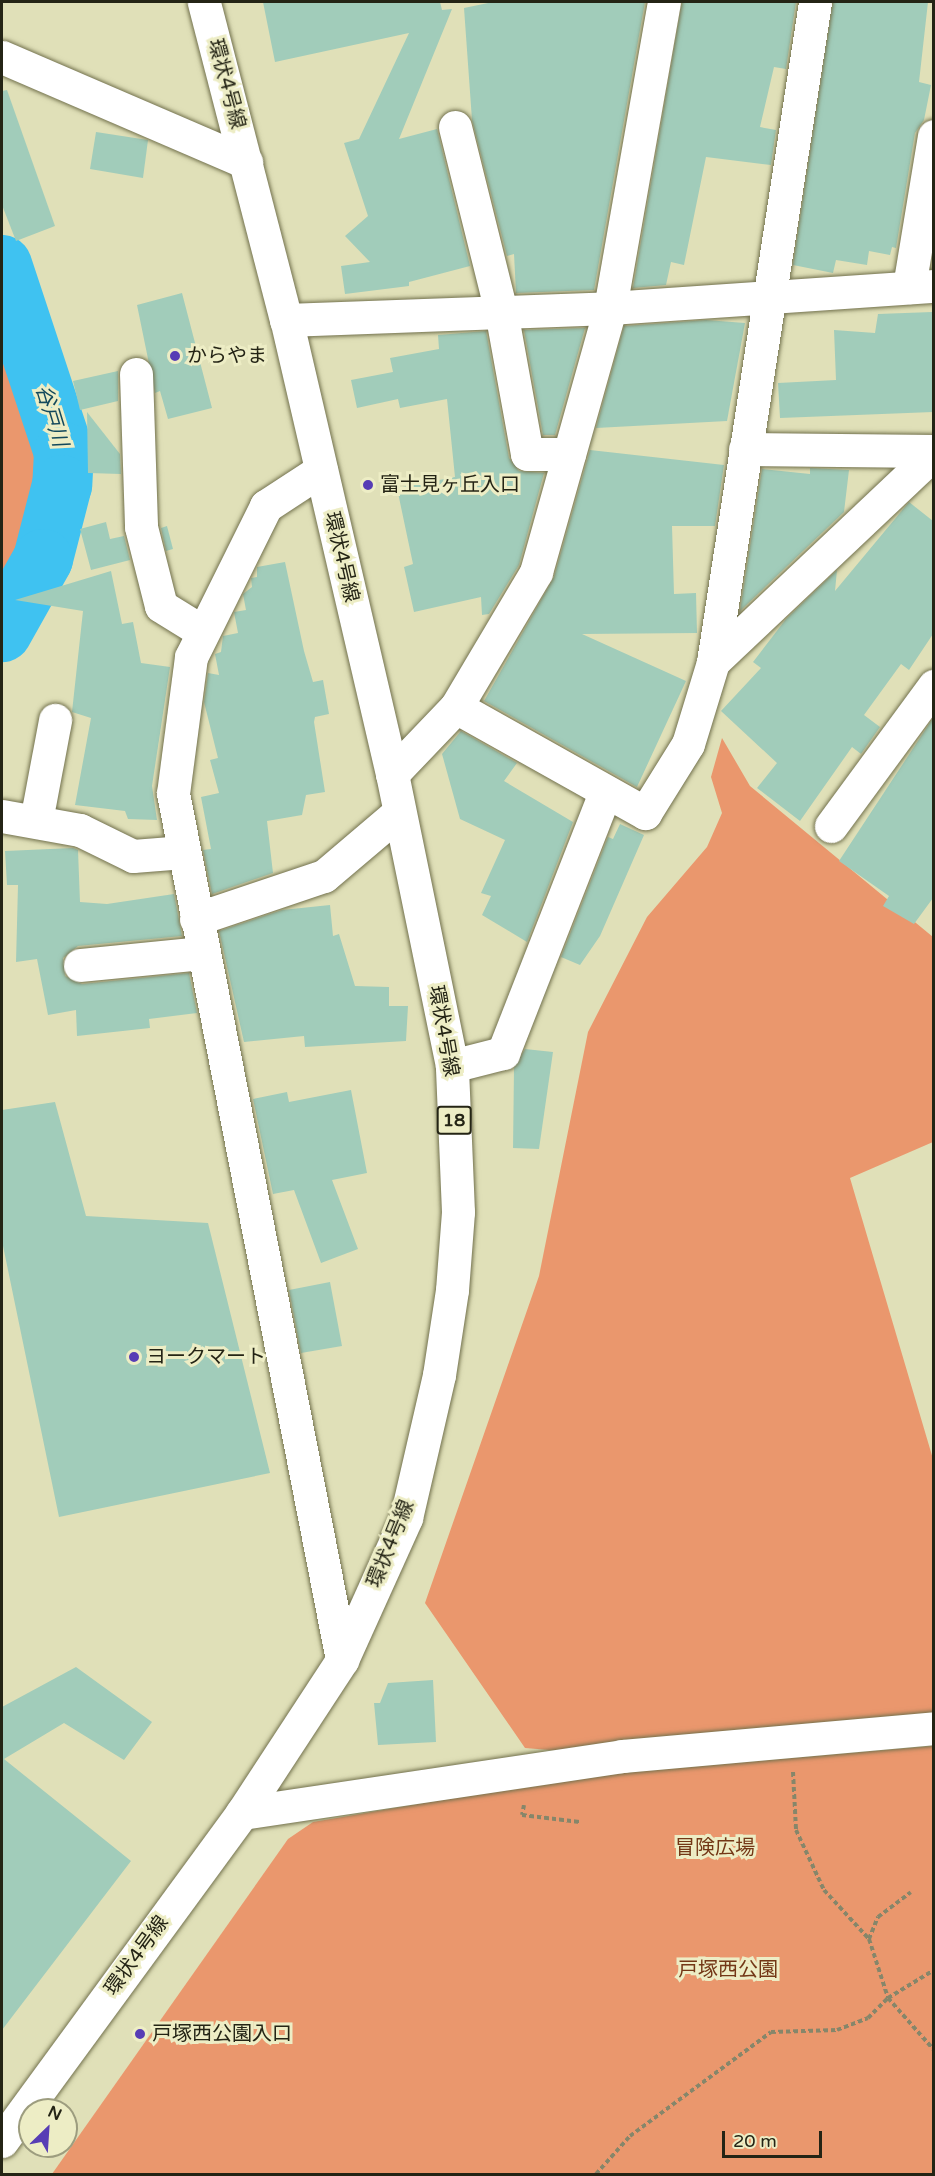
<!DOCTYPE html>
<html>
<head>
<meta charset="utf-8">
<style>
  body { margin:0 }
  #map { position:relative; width:935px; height:2176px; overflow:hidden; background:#e0e0b8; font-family:"Varela Round","Noto Sans JP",sans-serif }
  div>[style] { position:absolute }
  .green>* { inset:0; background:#ea976d }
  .river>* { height:60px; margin:-30px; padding:0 30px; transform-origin:30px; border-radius:30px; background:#3fc2f1 }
  .building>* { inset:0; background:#a1ccba }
  .path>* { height:4px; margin-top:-2px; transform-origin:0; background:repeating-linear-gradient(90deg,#86866a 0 4.5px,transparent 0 7.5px) }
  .roads { filter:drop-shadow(0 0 2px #72714d) drop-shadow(0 0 2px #72714d) }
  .minor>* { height:33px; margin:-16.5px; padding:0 16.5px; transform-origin:16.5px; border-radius:16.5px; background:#fff }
  .major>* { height:33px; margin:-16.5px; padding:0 16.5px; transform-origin:16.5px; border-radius:16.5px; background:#fff }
  .dots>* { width:16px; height:16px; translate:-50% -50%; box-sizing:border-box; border:3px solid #ededc5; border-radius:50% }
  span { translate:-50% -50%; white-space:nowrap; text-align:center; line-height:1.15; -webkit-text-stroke:6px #ededc5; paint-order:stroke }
  .shield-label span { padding:2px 4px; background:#ededc5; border:2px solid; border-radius:4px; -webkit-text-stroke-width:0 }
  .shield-label { font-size:18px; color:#242415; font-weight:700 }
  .street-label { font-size:20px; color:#242415 }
  .poi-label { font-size:20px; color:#242415 }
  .left { translate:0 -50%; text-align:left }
  .park-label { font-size:20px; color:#733716 }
  .water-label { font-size:21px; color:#13495c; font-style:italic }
  .frame { position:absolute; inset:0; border:3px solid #242415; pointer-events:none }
  .north { position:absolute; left:18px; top:2098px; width:60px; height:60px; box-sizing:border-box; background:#ededc5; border:2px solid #9d9d7f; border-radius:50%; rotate:25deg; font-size:16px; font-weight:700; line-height:24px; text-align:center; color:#242415 }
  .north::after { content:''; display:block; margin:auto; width:21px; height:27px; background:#573db5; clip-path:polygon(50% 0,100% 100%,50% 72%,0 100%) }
  .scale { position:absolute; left:722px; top:2131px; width:100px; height:27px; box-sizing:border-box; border:3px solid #242415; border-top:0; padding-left:8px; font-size:18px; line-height:21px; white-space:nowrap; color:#242415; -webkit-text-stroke:4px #ededc5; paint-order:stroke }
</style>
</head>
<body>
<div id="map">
  <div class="green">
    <i style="clip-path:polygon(2px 287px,47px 453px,48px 479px,31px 551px,2px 602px)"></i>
    <i style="clip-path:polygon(722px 738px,750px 786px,933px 937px,933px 1142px,850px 1178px,933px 1459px,933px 1728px,622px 1756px,525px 1748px,425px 1603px,539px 1276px,588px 1032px,647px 917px,707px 847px,722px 813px,711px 777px)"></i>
    <i style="clip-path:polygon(933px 1746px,933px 2174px,52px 2174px,288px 1839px,313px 1822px,581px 1776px)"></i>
  </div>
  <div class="river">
    <i style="left:2px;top:265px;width:197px;rotate:71.7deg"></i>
    <i style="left:64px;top:452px;width:33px;rotate:93deg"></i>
    <i style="left:62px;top:485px;width:76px;rotate:104.4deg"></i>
    <i style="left:43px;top:559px;width:84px;rotate:119.3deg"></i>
  </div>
  <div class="building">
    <i style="clip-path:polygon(263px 2px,440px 2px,442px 10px,452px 9px,399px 139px,437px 129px,470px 266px,409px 282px,409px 286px,345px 294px,341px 266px,370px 262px,345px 236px,368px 216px,344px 143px,359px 139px,409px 33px,275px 62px)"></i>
    <i style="clip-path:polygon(493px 2px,645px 2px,594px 290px,516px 293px,514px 254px,507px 256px,472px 120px,464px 8px)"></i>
    <i style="clip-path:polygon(682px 2px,796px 2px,786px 69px,774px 67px,760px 127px,776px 130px,771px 165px,706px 157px,684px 265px,671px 262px,666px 285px,633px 288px)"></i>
    <i style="clip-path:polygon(833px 2px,928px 2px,919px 82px,931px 85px,924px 120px,915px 133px,896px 248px,892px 247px,890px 255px,869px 251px,867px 265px,836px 260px,833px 273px,793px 265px)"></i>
    <i style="clip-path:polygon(7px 90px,55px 226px,16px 241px,2px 205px,2px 91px)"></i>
    <i style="clip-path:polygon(96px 132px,148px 140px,143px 178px,90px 169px)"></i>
    <i style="clip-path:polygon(182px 293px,212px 408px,168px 419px,160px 391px,155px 393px,137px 305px)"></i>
    <i style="clip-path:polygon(932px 312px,933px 412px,780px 418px,778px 383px,836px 380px,834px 330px,875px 333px,878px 314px)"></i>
    <i style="clip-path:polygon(706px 320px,745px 323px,727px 421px,596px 428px,624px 326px)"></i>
    <i style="clip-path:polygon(585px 328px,555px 435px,543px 435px,524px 330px)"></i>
    <i style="clip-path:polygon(486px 331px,509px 458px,519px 471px,544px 473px,519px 565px,489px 614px,482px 615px,481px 597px,414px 612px,404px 567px,413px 564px,397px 488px,455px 477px,447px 399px,400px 408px,398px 399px,357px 408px,351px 380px,393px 372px,390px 358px,439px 349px,438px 335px)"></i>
    <i style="clip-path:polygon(118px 371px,118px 401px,80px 410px,73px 381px)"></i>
    <i style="clip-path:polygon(87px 412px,120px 454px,121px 474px,88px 473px)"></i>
    <i style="clip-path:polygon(590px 450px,724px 465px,715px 526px,672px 526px,674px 594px,696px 593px,697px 633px,582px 634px,686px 681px,637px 787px,484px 701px,554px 577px)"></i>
    <i style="clip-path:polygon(810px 468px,849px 470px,844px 512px,740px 611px,762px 469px,810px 474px)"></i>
    <i style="clip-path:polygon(909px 502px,933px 521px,933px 634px,909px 670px,901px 664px,864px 715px,880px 727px,861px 754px,852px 747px,800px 821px,757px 788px,777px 763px,721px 711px,761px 668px,753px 662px,786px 619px,837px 570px,835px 591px)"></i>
    <i style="clip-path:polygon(106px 522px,110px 539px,124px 536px,130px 560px,91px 570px,80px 529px)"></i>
    <i style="clip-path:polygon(167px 526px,173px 549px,166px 551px,161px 528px)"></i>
    <i style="clip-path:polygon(285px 562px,304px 651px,313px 682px,323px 680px,329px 714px,315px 717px,314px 722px,325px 792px,306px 795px,302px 815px,267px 821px,273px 873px,212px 894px,203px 850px,211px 849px,201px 797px,219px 793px,210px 760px,218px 758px,204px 702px,208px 673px,219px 675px,215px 654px,221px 652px,223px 636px,238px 633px,234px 612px,246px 610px,243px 594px,252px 587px,251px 578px,257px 577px,257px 567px)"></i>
    <i style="clip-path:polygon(111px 571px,122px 624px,133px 622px,141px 663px,170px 667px,152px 786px,157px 820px,128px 819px,125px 811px,75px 805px,91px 718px,72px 712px,83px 611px,15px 600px)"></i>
    <i style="clip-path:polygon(933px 718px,933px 898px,914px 924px,883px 906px,889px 896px,839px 861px)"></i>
    <i style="clip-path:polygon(461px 731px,517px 763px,504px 781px,573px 822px,527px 942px,482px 915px,491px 896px,481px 893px,505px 840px,460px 819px,442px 754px)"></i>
    <i style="clip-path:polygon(620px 824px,644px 835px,600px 936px,580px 965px,561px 957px,608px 837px,613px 839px)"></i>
    <i style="clip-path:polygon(73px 848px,78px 850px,80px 902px,107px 904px,174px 894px,182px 936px,78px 946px,63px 958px,65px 976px,82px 984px,189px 973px,197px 1013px,149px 1019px,150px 1028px,77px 1036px,76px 1010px,48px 1015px,37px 959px,16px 962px,18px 885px,7px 885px,5px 851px)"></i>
    <i style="clip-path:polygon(330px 905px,333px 936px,339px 934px,355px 986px,389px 987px,389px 1006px,408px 1006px,406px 1041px,305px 1047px,304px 1036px,244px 1042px,219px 931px,282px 910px)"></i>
    <i style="clip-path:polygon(525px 1049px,553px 1052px,539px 1149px,513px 1148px,514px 1068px)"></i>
    <i style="clip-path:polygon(351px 1090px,367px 1173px,332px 1180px,358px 1249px,321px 1263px,294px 1190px,273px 1194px,253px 1099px,287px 1092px,289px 1102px)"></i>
    <i style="clip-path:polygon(55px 1102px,86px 1216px,208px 1223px,270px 1473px,59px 1517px,2px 1241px,2px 1110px)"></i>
    <i style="clip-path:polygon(330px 1282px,342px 1346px,301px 1353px,289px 1290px)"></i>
    <i style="clip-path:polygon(76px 1667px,152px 1722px,124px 1760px,64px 1723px,4px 1759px,131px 1861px,2px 2030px,2px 1707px)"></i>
    <i style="clip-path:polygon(433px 1680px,436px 1742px,378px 1745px,374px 1703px,380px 1703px,388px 1683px)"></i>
  </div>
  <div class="path">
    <i style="left:793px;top:1772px;width:58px;rotate:87deg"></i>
    <i style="left:796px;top:1830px;width:66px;rotate:65deg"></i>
    <i style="left:824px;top:1890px;width:67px;rotate:47.4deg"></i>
    <i style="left:869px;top:1939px;width:62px;rotate:72.1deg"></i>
    <i style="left:888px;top:1998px;width:69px;rotate:48.5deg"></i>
    <i style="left:524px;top:1805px;width:10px;rotate:101deg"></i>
    <i style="left:522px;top:1815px;width:58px;rotate:6.9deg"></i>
    <i style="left:869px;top:1939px;width:24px;rotate:-68deg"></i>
    <i style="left:878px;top:1917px;width:41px;rotate:-37.1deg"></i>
    <i style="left:596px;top:2174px;width:51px;rotate:-48.2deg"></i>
    <i style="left:630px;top:2136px;width:175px;rotate:-36.4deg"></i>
    <i style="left:771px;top:2032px;width:66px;rotate:-1.7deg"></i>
    <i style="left:837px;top:2030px;width:33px;rotate:-21deg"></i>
    <i style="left:868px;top:2018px;width:28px;rotate:-45deg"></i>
    <i style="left:888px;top:1998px;width:54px;rotate:-31.3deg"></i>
  </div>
  <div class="roads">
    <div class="minor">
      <i style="left:2px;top:57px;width:266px;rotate:23.3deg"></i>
      <i style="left:455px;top:127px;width:190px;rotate:76deg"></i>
      <i style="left:501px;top:311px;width:145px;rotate:79.7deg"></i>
      <i style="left:527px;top:454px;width:42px"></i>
      <i style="left:909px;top:287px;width:153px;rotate:-80.6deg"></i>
      <i style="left:286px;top:320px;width:324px;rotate:-2.1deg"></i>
      <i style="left:610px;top:308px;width:325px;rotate:-3.9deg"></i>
      <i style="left:136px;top:374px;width:153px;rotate:88.1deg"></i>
      <i style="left:141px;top:527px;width:81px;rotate:75.8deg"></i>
      <i style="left:161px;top:606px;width:49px;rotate:31.8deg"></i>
      <i style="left:745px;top:449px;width:189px;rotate:0.6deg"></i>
      <i style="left:321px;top:470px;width:66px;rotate:146.8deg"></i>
      <i style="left:266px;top:506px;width:169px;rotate:116.4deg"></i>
      <i style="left:191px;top:657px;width:137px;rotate:97.5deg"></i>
      <i style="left:173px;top:793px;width:883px;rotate:78.97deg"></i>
      <i style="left:713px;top:662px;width:304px;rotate:-43.4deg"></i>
      <i style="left:456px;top:707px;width:217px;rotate:29.3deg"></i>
      <i style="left:645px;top:813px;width:81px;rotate:-58.1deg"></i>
      <i style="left:688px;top:744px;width:86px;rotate:-73deg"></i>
      <i style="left:713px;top:662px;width:668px;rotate:-81.21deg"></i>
      <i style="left:392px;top:774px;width:93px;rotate:-46.3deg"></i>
      <i style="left:456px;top:707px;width:157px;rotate:-59.3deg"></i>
      <i style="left:536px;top:572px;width:274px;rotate:-74.3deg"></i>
      <i style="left:610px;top:308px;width:311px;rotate:-80deg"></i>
      <i style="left:2px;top:816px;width:79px;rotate:10.2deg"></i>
      <i style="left:80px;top:830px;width:59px;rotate:26.1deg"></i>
      <i style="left:133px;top:856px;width:51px;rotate:-4.5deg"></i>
      <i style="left:36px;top:821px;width:103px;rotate:-79.3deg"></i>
      <i style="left:831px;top:826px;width:174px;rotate:-53.7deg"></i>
      <i style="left:196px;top:919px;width:135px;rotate:-18.6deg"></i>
      <i style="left:324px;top:876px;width:96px;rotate:-40.3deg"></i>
      <i style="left:80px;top:965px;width:124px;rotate:-5.6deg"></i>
      <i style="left:452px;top:1066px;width:53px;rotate:-14.3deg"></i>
      <i style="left:503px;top:1053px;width:279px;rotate:-68.6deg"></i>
      <i style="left:242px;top:1813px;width:384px;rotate:-8.5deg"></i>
      <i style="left:622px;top:1756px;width:313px;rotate:-5.1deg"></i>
    </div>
    <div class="major">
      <i style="left:2px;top:2141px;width:406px;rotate:-53.8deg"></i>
      <i style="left:242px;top:1813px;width:183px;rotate:-56.8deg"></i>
      <i style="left:342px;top:1660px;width:156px;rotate:-65.7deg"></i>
      <i style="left:406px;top:1518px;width:147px;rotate:-77deg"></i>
      <i style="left:439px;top:1375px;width:86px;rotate:-81.3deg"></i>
      <i style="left:452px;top:1290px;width:78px;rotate:-85.6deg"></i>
      <i style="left:458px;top:1212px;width:146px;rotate:-92.4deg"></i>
      <i style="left:452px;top:1066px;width:298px;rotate:-101.6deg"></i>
      <i style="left:392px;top:774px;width:466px;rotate:-103.1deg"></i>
      <i style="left:286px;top:320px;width:328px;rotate:-104.5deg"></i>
    </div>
  </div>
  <div class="dots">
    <i style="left:175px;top:356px;background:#573db5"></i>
    <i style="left:368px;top:485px;background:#573db5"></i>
    <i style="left:134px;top:1357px;background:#573db5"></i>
    <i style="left:140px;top:2034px;background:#573db5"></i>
  </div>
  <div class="shield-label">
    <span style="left:454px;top:1120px">18</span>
  </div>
  <div class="street-label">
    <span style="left:226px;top:84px;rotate:75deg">環状4号線</span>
    <span style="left:341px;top:557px;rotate:77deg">環状4号線</span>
    <span style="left:443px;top:1031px;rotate:80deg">環状4号線</span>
    <span style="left:391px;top:1544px;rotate:-68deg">環状4号線</span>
    <span style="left:137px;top:1956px;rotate:-54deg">環状4号線</span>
  </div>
  <div class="poi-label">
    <span class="left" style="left:187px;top:356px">からやま</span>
    <span class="left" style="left:380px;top:485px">富士見ヶ丘入口</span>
    <span class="left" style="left:146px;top:1357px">ヨークマート</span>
    <span class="left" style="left:152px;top:2034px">戸塚西公園入口</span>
  </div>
  <div class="park-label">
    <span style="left:715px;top:1848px">冒険広場</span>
    <span style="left:728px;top:1970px">戸塚西公園</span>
  </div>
  <div class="water-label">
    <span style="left:51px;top:416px;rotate:73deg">谷戸川</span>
  </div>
  <div class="frame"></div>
  <div class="north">N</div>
  <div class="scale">20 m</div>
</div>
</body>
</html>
